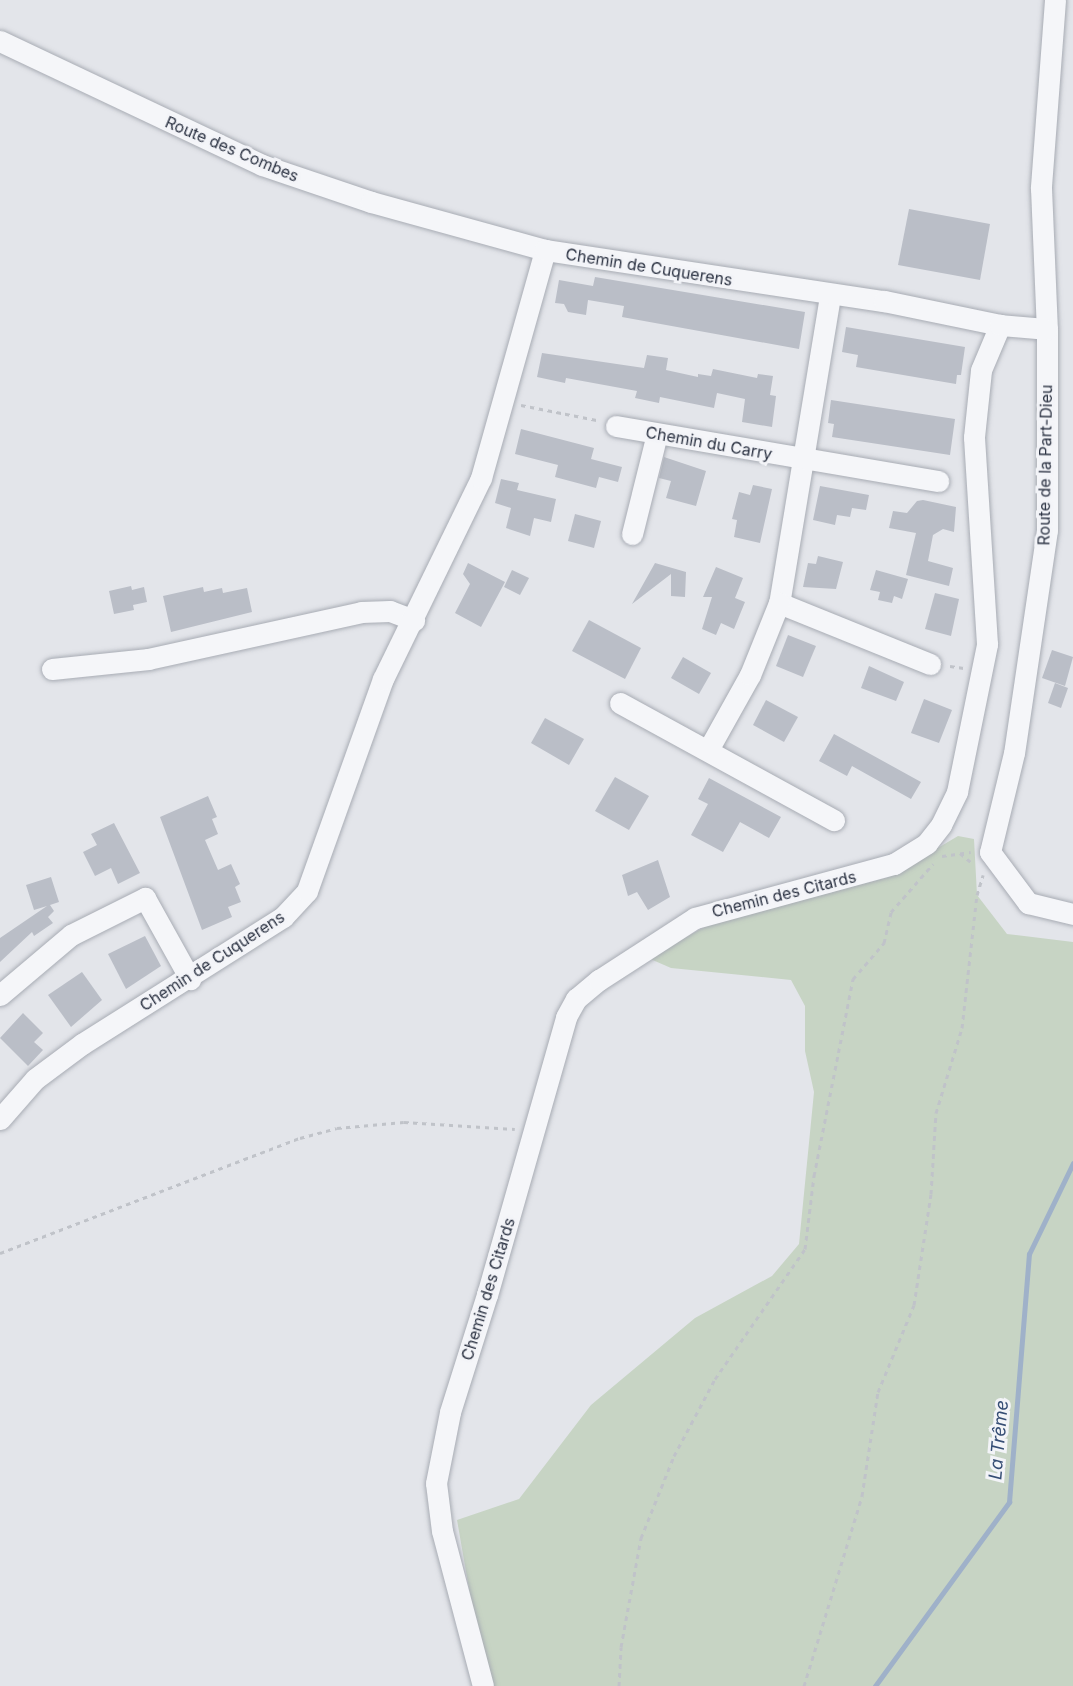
<!DOCTYPE html>
<html>
<head>
<meta charset="utf-8">
<style>
  body { margin:0 }
  #map { position:relative; width:1073px; height:1686px; overflow:hidden; background:#e3e5ea; font-family:Inter,sans-serif }
  div>[style] { position:absolute }
  .green>* { inset:0; background:#c7d4c4 }
  .stream>* { height:5px; margin:-2.5px; padding:0 2.5px; transform-origin:2.5px; border-radius:2.5px; background:#9fb1c9 }
  .building>* { inset:0; background:#babec7 }
  .path>* { height:3px; margin-top:-1.5px; transform-origin:0; background:repeating-linear-gradient(90deg,#c0c3c9 0 4.5px,transparent 0 9px) }
  .roads { filter:drop-shadow(0 0 2px #a8acb4) drop-shadow(0 0 2px #a8acb4) }
  .minor>* { height:21px; margin:-10.5px; padding:0 10.5px; transform-origin:10.5px; border-radius:10.5px; background:#f5f6f9 }
  span { translate:-50% -50%; white-space:nowrap; text-align:center; line-height:1.15; -webkit-text-stroke:6px #f3f4f8; paint-order:stroke }
  .street-label { font-size:16px; color:#2b3242 }
  .water-label { font-size:18px; color:#364e75; font-style:italic }
</style>
</head>
<body>
<div id="map">
  <div class="green">
    <i style="clip-path:polygon(958px 836px,974px 839px,977px 895px,1007px 934px,1073px 942px,1073px 1686px,486px 1686px,457px 1520px,519px 1499px,591px 1405px,695px 1318px,772px 1276px,799px 1244px,814px 1092px,805px 1051px,805px 1006px,791px 980px,671px 968px,648px 958px,708px 925px,889px 877px)"></i>
  </div>
  <div class="stream">
    <i style="left:875px;top:1686px;width:228px;rotate:-53.9deg"></i>
    <i style="left:1009px;top:1502px;width:249px;rotate:-85.4deg"></i>
    <i style="left:1029px;top:1254px;width:101px;rotate:-64.2deg"></i>
  </div>
  <div class="building">
    <i style="clip-path:polygon(909px 209px,990px 224px,980px 280px,898px 265px)"></i>
    <i style="clip-path:polygon(595px 277px,805px 312px,799px 349px,622px 317px,624px 306px,588px 300px,586px 315px,568px 312px,564px 304px,555px 303px,559px 280px,593px 286px)"></i>
    <i style="clip-path:polygon(846px 327px,965px 347px,961px 375px,957px 375px,956px 384px,856px 367px,858px 355px,842px 352px)"></i>
    <i style="clip-path:polygon(542px 353px,644px 368px,647px 355px,668px 358px,666px 370px,698px 377px,698px 374px,711px 376px,713px 369px,757px 378px,758px 374px,773px 376px,770px 395px,776px 396px,772px 427px,742px 422px,745px 399px,717px 393px,714px 408px,660px 397px,659px 403px,635px 398px,637px 391px,566px 378px,565px 383px,537px 377px)"></i>
    <i style="clip-path:polygon(831px 400px,955px 419px,950px 455px,832px 437px,834px 424px,828px 423px)"></i>
    <i style="clip-path:polygon(521px 429px,594px 448px,591px 459px,622px 467px,618px 482px,599px 477px,596px 488px,555px 477px,558px 465px,515px 454px)"></i>
    <i style="clip-path:polygon(664px 457px,706px 471px,696px 506px,666px 498px,671px 481px,659px 478px)"></i>
    <i style="clip-path:polygon(501px 479px,519px 483px,517px 490px,556px 499px,551px 522px,534px 518px,530px 536px,506px 528px,511px 508px,495px 503px)"></i>
    <i style="clip-path:polygon(753px 485px,772px 489px,760px 543px,734px 537px,737px 520px,732px 519px,739px 492px,750px 495px)"></i>
    <i style="clip-path:polygon(820px 486px,869px 495px,866px 510px,852px 508px,850px 517px,837px 515px,835px 525px,813px 520px)"></i>
    <i style="clip-path:polygon(923px 500px,956px 507px,954px 532px,943px 529px,933px 535px,928px 561px,953px 568px,949px 586px,906px 575px,916px 533px,889px 528px,893px 511px,907px 513px,917px 501px)"></i>
    <i style="clip-path:polygon(575px 514px,601px 521px,594px 548px,568px 541px)"></i>
    <i style="clip-path:polygon(818px 556px,843px 562px,836px 589px,803px 587px,808px 563px,816px 564px)"></i>
    <i style="clip-path:polygon(468px 563px,505px 582px,481px 627px,455px 613px,470px 584px,463px 574px)"></i>
    <i style="clip-path:polygon(655px 563px,686px 572px,685px 597px,671px 596px,671px 574px,632px 604px)"></i>
    <i style="clip-path:polygon(716px 567px,743px 578px,735px 598px,745px 602px,734px 629px,721px 623px,716px 635px,702px 629px,712px 597px,703px 597px)"></i>
    <i style="clip-path:polygon(512px 570px,529px 578px,520px 595px,504px 587px)"></i>
    <i style="clip-path:polygon(876px 570px,908px 579px,902px 599px,894px 596px,892px 603px,878px 600px,880px 592px,870px 590px)"></i>
    <i style="clip-path:polygon(131px 586px,132px 590px,144px 587px,147px 602px,133px 605px,134px 610px,114px 614px,109px 591px)"></i>
    <i style="clip-path:polygon(203px 587px,204px 592px,222px 588px,223px 593px,247px 588px,252px 612px,171px 632px,163px 596px)"></i>
    <i style="clip-path:polygon(935px 593px,959px 599px,951px 636px,925px 629px)"></i>
    <i style="clip-path:polygon(589px 620px,641px 648px,625px 679px,572px 651px)"></i>
    <i style="clip-path:polygon(788px 635px,816px 646px,803px 677px,776px 666px)"></i>
    <i style="clip-path:polygon(1052px 650px,1073px 657px,1065px 686px,1042px 678px)"></i>
    <i style="clip-path:polygon(683px 657px,711px 673px,699px 694px,671px 678px)"></i>
    <i style="clip-path:polygon(869px 666px,904px 682px,896px 701px,861px 688px)"></i>
    <i style="clip-path:polygon(1055px 683px,1068px 688px,1061px 708px,1048px 703px)"></i>
    <i style="clip-path:polygon(924px 699px,952px 710px,939px 743px,911px 733px)"></i>
    <i style="clip-path:polygon(766px 700px,798px 717px,784px 742px,753px 725px)"></i>
    <i style="clip-path:polygon(545px 718px,584px 739px,569px 765px,531px 743px)"></i>
    <i style="clip-path:polygon(834px 734px,921px 782px,911px 799px,852px 766px,847px 776px,819px 761px)"></i>
    <i style="clip-path:polygon(615px 777px,649px 796px,629px 830px,595px 811px)"></i>
    <i style="clip-path:polygon(709px 778px,781px 817px,769px 838px,740px 822px,723px 852px,691px 835px,708px 804px,698px 799px)"></i>
    <i style="clip-path:polygon(208px 796px,217px 817px,212px 819px,218px 834px,205px 840px,218px 870px,231px 864px,240px 884px,235px 887px,241px 902px,228px 907px,232px 917px,202px 930px,160px 817px)"></i>
    <i style="clip-path:polygon(114px 823px,140px 873px,118px 884px,111px 868px,95px 876px,83px 852px,97px 845px,91px 834px)"></i>
    <i style="clip-path:polygon(658px 860px,670px 897px,648px 910px,637px 892px,628px 896px,622px 875px)"></i>
    <i style="clip-path:polygon(51px 877px,59px 902px,50px 905px,54px 911px,48px 917px,53px 923px,34px 936px,32px 932px,0 962px,0 938px,47px 906px,34px 910px,26px 885px)"></i>
    <i style="clip-path:polygon(145px 936px,161px 966px,126px 989px,108px 954px)"></i>
    <i style="clip-path:polygon(82px 972px,102px 1000px,71px 1027px,48px 995px)"></i>
    <i style="clip-path:polygon(23px 1013px,43px 1033px,34px 1042px,43px 1050px,28px 1066px,0 1038px)"></i>
  </div>
  <div class="path">
    <i style="left:521px;top:405px;width:77px;rotate:11.2deg"></i>
    <i style="left:950px;top:666px;width:14px;rotate:8deg"></i>
    <i style="left:960px;top:853px;width:17px;rotate:40deg"></i>
    <i style="left:942px;top:856px;width:29px;rotate:-8deg"></i>
    <i style="left:0;top:1253px;width:321px;rotate:-21deg"></i>
    <i style="left:300px;top:1138px;width:38px;rotate:-15deg"></i>
    <i style="left:337px;top:1128px;width:67px;rotate:-5.1deg"></i>
    <i style="left:404px;top:1122px;width:111px;rotate:3.6deg"></i>
    <i style="left:619px;top:1686px;width:39px;rotate:-87deg"></i>
    <i style="left:621px;top:1647px;width:111px;rotate:-79.6deg"></i>
    <i style="left:641px;top:1538px;width:88px;rotate:-68.1deg"></i>
    <i style="left:674px;top:1456px;width:87px;rotate:-62deg"></i>
    <i style="left:715px;top:1379px;width:158px;rotate:-55.3deg"></i>
    <i style="left:805px;top:1249px;width:74px;rotate:-83deg"></i>
    <i style="left:814px;top:1176px;width:201px;rotate:-78.8deg"></i>
    <i style="left:853px;top:979px;width:48px;rotate:-49.3deg"></i>
    <i style="left:884px;top:943px;width:32px;rotate:-77deg"></i>
    <i style="left:891px;top:912px;width:64px;rotate:-48.8deg"></i>
    <i style="left:804px;top:1686px;width:199px;rotate:-73deg"></i>
    <i style="left:862px;top:1496px;width:105px;rotate:-81.3deg"></i>
    <i style="left:878px;top:1392px;width:94px;rotate:-67.5deg"></i>
    <i style="left:914px;top:1305px;width:112px;rotate:-81.3deg"></i>
    <i style="left:931px;top:1194px;width:81px;rotate:-86.5deg"></i>
    <i style="left:936px;top:1113px;width:89px;rotate:-73deg"></i>
    <i style="left:962px;top:1028px;width:134px;rotate:-83.6deg"></i>
    <i style="left:977px;top:895px;width:21px;rotate:-73deg"></i>
  </div>
  <div class="roads">
    <div class="minor">
      <i style="left:1055px;top:0;width:189px;rotate:94.3deg"></i>
      <i style="left:1041px;top:188px;width:141px;rotate:87.6deg"></i>
      <i style="left:1047px;top:329px;width:201px;rotate:90deg"></i>
      <i style="left:1047px;top:530px;width:225px;rotate:98.4deg"></i>
      <i style="left:1014px;top:753px;width:102px;rotate:103.6deg"></i>
      <i style="left:990px;top:852px;width:64px;rotate:53.3deg"></i>
      <i style="left:1028px;top:903px;width:46px;rotate:13.7deg"></i>
      <i style="left:0;top:41px;width:290px;rotate:25.3deg"></i>
      <i style="left:262px;top:165px;width:115px;rotate:18.7deg"></i>
      <i style="left:371px;top:202px;width:180px;rotate:15.4deg"></i>
      <i style="left:830px;top:296px;width:311px;rotate:99.4deg"></i>
      <i style="left:779px;top:603px;width:163px;rotate:22deg"></i>
      <i style="left:616px;top:426px;width:327px;rotate:9.7deg"></i>
      <i style="left:632px;top:534px;width:103px;rotate:-76deg"></i>
      <i style="left:52px;top:669px;width:97px;rotate:-5.9deg"></i>
      <i style="left:148px;top:659px;width:218px;rotate:-12.4deg"></i>
      <i style="left:361px;top:612px;width:29px;rotate:-2deg"></i>
      <i style="left:390px;top:611px;width:26px;rotate:21deg"></i>
      <i style="left:620px;top:703px;width:244px;rotate:28.7deg"></i>
      <i style="left:708px;top:750px;width:86px;rotate:-60.8deg"></i>
      <i style="left:750px;top:675px;width:78px;rotate:-68.1deg"></i>
      <i style="left:0;top:995px;width:93px;rotate:-40.2deg"></i>
      <i style="left:71px;top:935px;width:83px;rotate:-26.6deg"></i>
      <i style="left:145px;top:898px;width:93px;rotate:60.9deg"></i>
      <i style="left:0;top:1119px;width:53px;rotate:-48.8deg"></i>
      <i style="left:35px;top:1079px;width:59px;rotate:-36.7deg"></i>
      <i style="left:82px;top:1044px;width:238px;rotate:-32.3deg"></i>
      <i style="left:283px;top:917px;width:35px;rotate:-47deg"></i>
      <i style="left:307px;top:891px;width:225px;rotate:-70.3deg"></i>
      <i style="left:383px;top:679px;width:224px;rotate:-64deg"></i>
      <i style="left:481px;top:478px;width:237px;rotate:-74.3deg"></i>
      <i style="left:545px;top:250px;width:343px;rotate:8.6deg"></i>
      <i style="left:884px;top:301px;width:118px;rotate:11.7deg"></i>
      <i style="left:483px;top:1686px;width:160px;rotate:-104.8deg"></i>
      <i style="left:442px;top:1531px;width:48px;rotate:-97.1deg"></i>
      <i style="left:436px;top:1483px;width:72px;rotate:-78.8deg"></i>
      <i style="left:450px;top:1412px;width:123px;rotate:-72.5deg"></i>
      <i style="left:487px;top:1295px;width:289px;rotate:-74.1deg"></i>
      <i style="left:566px;top:1017px;width:21px;rotate:-61deg"></i>
      <i style="left:576px;top:999px;width:30px;rotate:-40deg"></i>
      <i style="left:599px;top:980px;width:114px;rotate:-32.9deg"></i>
      <i style="left:695px;top:918px;width:206px;rotate:-15.2deg"></i>
      <i style="left:894px;top:864px;width:39px;rotate:-32deg"></i>
      <i style="left:927px;top:843px;width:23px;rotate:-52deg"></i>
      <i style="left:941px;top:825px;width:37px;rotate:-64deg"></i>
      <i style="left:957px;top:792px;width:151px;rotate:-78.5deg"></i>
      <i style="left:987px;top:644px;width:207px;rotate:-93.6deg"></i>
      <i style="left:974px;top:437px;width:67px;rotate:-84deg"></i>
      <i style="left:981px;top:370px;width:49px;rotate:-67.1deg"></i>
      <i style="left:1000px;top:325px;width:47px;rotate:4.9deg"></i>
    </div>
  </div>
  <div class="street-label">
    <span style="left:232px;top:149px;rotate:23deg">Route des Combes</span>
    <span style="left:649px;top:267px;rotate:9deg">Chemin de Cuquerens</span>
    <span style="left:709px;top:443px;rotate:10deg">Chemin du Carry</span>
    <span style="left:1045px;top:465px;rotate:-89deg">Route de la Part-Dieu</span>
    <span style="left:784px;top:894px;rotate:-14deg">Chemin des Citards</span>
    <span style="left:212px;top:961px;rotate:-33deg">Chemin de Cuquerens</span>
    <span style="left:488px;top:1289px;rotate:-73deg">Chemin des Citards</span>
  </div>
  <div class="water-label">
    <span style="left:999px;top:1440px;rotate:-85deg">La Trême</span>
  </div>
</div>
</body>
</html>
